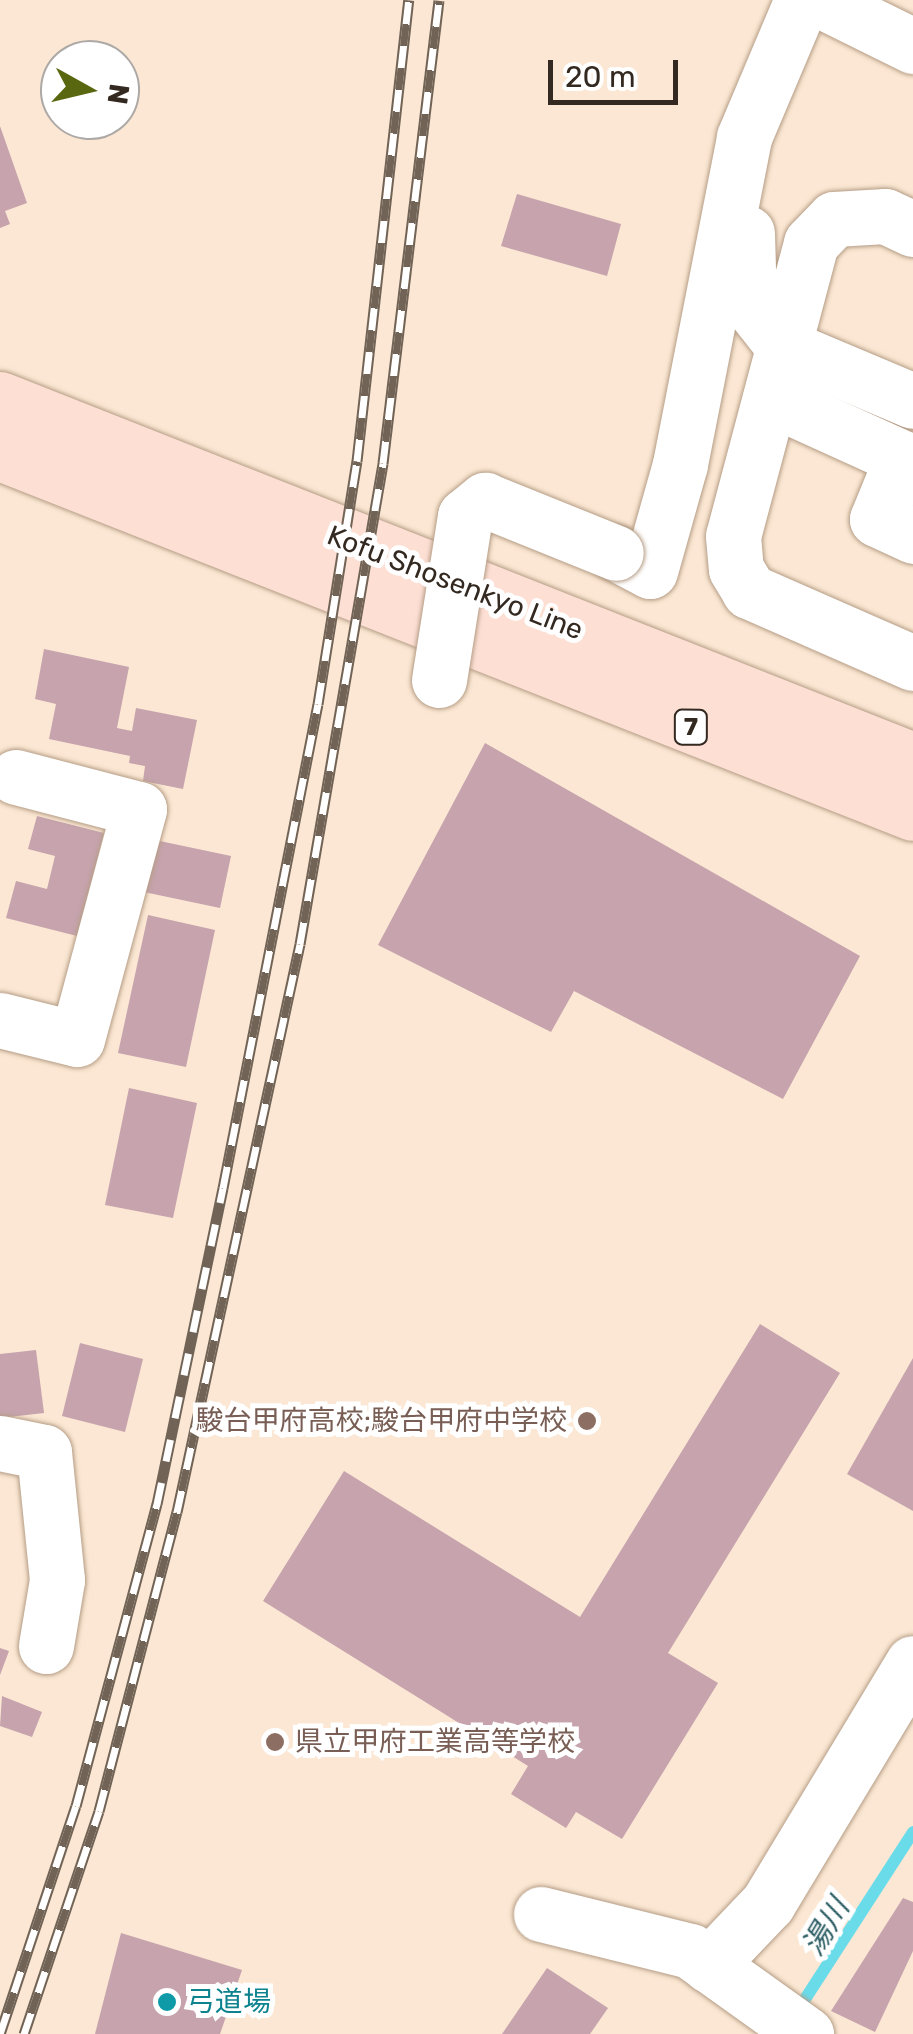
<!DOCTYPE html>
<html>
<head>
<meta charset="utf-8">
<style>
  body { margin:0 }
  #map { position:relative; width:913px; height:2034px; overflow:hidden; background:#fbe7d3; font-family:Rubik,"Noto Sans JP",sans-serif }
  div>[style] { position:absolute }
  .stream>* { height:12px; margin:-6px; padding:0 6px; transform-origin:6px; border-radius:6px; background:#6adbe9 }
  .building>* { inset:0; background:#c6a3ad }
  .roads { filter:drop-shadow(0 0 2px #b59d86) drop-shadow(0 0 2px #b59d86) }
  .minor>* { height:55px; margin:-27.5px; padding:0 27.5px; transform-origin:27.5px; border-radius:27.5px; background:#fff }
  .major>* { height:55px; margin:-27.5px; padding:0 27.5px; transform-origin:27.5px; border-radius:27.5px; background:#fddfd4 }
  .rail>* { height:11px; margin-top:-5.5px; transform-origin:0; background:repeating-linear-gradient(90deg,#fff 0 22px,#716457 0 44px); box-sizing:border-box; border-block:2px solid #716457 }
  .bridges { filter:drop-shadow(0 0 2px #b59d86) drop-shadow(0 0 2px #b59d86) }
  .minor-bridge>* { height:55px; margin:-27.5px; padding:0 27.5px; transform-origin:27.5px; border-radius:27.5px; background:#fff }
  .dots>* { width:28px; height:28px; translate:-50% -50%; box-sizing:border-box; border:5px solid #fff; border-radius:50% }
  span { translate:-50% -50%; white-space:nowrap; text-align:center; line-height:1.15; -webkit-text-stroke:10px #fff; paint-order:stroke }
  .shield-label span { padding:2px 8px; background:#fff; border:2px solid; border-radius:8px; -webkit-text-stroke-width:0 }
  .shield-label { font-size:25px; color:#332920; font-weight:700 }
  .street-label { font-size:28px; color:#332920 }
  .education-label { font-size:28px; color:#785e54 }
  .right { translate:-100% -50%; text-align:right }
  .left { translate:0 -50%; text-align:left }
  .culture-label { font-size:28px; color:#0d838f }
  .water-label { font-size:30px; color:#2d5e64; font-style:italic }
  .north { position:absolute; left:40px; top:40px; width:100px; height:100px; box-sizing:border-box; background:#fff; border:2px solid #ada9a6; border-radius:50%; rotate:98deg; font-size:28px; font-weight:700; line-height:40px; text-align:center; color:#332920 }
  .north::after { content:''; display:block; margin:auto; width:35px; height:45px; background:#596810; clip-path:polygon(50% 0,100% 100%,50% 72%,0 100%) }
  .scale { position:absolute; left:548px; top:60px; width:130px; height:45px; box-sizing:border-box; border:5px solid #332920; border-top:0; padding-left:12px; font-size:30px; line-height:35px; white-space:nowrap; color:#332920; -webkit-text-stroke:8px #fff; paint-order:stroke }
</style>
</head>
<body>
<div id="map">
  <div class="stream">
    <i style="left:798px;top:2010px;width:212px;rotate:-57.1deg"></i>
  </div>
  <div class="building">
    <i style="clip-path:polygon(0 126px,27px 203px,5px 211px,10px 224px,0 228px)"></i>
    <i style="clip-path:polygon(517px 194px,621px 224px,607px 276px,501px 246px)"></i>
    <i style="clip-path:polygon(44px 649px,129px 667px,117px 728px,132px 731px,136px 708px,197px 720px,183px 789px,143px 781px,145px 766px,129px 763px,130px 756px,49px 739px,56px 704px,35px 699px)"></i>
    <i style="clip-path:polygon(485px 743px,860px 956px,783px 1099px,574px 991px,551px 1032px,378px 945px)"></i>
    <i style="clip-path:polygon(37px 816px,104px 833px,77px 936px,6px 918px,16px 881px,47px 889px,55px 856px,28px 849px)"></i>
    <i style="clip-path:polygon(155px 840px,231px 856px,220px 908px,144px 892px)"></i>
    <i style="clip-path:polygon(148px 915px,215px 930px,186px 1067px,118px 1053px)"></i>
    <i style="clip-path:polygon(129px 1088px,197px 1103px,173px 1218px,105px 1205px)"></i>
    <i style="clip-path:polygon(760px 1324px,840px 1373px,668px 1653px,718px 1683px,622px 1839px,576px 1812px,566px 1828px,511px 1794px,528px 1766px,263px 1601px,344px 1471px,580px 1617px)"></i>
    <i style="clip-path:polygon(80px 1343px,143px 1359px,125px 1432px,62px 1416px)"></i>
    <i style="clip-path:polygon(36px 1350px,44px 1413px,0 1418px,0 1354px)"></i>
    <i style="clip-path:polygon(913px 1358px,913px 1511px,847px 1474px)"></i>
    <i style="clip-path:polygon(0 1648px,9px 1651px,0 1675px)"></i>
    <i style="clip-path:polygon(2px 1696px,42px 1712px,32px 1737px,0 1726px)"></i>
    <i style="clip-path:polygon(903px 1898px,913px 1902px,913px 1951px,875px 2032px,831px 2011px)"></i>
    <i style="clip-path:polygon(121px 1933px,242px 1970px,220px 2034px,95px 2034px)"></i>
    <i style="clip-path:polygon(547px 1968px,608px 2008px,590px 2034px,502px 2034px)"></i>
  </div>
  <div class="roads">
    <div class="minor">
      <i style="left:820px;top:0;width:104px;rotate:26.3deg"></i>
      <i style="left:913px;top:229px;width:31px;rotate:-155deg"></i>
      <i style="left:885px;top:216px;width:51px;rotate:176.6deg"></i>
      <i style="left:834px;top:219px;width:33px;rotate:134deg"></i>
      <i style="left:811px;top:243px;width:303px;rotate:104.9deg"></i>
      <i style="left:733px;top:536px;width:33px;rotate:85deg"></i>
      <i style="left:736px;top:569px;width:26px;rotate:59deg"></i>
      <i style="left:749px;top:591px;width:179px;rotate:23.7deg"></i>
      <i style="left:747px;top:233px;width:70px;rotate:88.4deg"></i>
      <i style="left:749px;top:303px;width:55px;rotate:51.7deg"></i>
      <i style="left:783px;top:346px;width:141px;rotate:22.9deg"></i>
      <i style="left:770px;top:398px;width:145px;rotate:24.4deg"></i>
      <i style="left:902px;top:458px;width:66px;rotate:112.3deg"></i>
      <i style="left:877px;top:519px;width:40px;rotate:25deg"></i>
      <i style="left:616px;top:553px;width:38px;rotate:28deg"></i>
      <i style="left:650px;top:571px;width:111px;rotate:-74.3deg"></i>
      <i style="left:680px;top:464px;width:333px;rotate:-78.9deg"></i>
      <i style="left:744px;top:137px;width:149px;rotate:-67.1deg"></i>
      <i style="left:0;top:1020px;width:79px;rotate:13.9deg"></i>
      <i style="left:77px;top:1039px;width:238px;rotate:-74.9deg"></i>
      <i style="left:139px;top:809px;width:127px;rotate:-165.4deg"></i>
      <i style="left:0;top:1443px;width:45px;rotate:11.6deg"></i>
      <i style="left:44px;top:1452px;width:129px;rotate:84.2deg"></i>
      <i style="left:57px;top:1580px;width:67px;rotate:99.5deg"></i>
      <i style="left:541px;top:1914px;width:154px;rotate:13.9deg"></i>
      <i style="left:690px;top:1951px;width:143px;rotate:35.6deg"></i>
      <i style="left:709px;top:1965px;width:86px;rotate:-46.4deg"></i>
      <i style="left:768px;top:1903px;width:280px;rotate:-58.9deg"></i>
    </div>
    <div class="major">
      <i style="left:0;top:399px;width:982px;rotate:21.57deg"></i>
      <i style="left:0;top:453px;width:981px;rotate:21.52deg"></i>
    </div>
  </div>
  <div class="rail">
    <i style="left:0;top:2034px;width:240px;rotate:-71.6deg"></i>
    <i style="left:76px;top:1806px;width:313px;rotate:-75deg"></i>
    <i style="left:157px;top:1504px;width:323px;rotate:-78.2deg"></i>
    <i style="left:223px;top:1188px;width:493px;rotate:-78.9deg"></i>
    <i style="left:318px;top:704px;width:246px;rotate:-80.9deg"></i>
    <i style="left:357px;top:461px;width:464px;rotate:-83.6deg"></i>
    <i style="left:24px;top:2034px;width:235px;rotate:-71.4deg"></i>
    <i style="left:99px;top:1811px;width:309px;rotate:-75.4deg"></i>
    <i style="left:177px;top:1512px;width:581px;rotate:-77.78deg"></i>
    <i style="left:300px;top:944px;width:488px;rotate:-80.2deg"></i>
    <i style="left:383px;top:463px;width:466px;rotate:-83.1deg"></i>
  </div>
  <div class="bridges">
    <div class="minor-bridge">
      <i style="left:439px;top:680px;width:166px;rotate:-81deg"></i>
      <i style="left:465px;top:516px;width:26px;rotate:-39deg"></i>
      <i style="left:485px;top:500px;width:141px;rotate:22deg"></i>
    </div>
  </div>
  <div class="dots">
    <i style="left:587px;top:1421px;background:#8d6e63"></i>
    <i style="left:275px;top:1742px;background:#8d6e63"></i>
    <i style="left:167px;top:2002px;background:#0f9aa8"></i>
  </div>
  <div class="shield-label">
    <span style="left:691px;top:727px">7</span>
  </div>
  <div class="street-label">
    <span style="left:455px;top:583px;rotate:21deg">Kofu Shosenkyo Line</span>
  </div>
  <div class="education-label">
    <span class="right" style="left:567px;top:1421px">駿台甲府高校;駿台甲府中学校</span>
    <span class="left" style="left:295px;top:1742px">県立甲府工業高等学校</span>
  </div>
  <div class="culture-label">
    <span class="left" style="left:187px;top:2002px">弓道場</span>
  </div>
  <div class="water-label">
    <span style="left:826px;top:1927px;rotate:-59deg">湯川</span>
  </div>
  <div class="north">N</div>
  <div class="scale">20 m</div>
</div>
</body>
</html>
